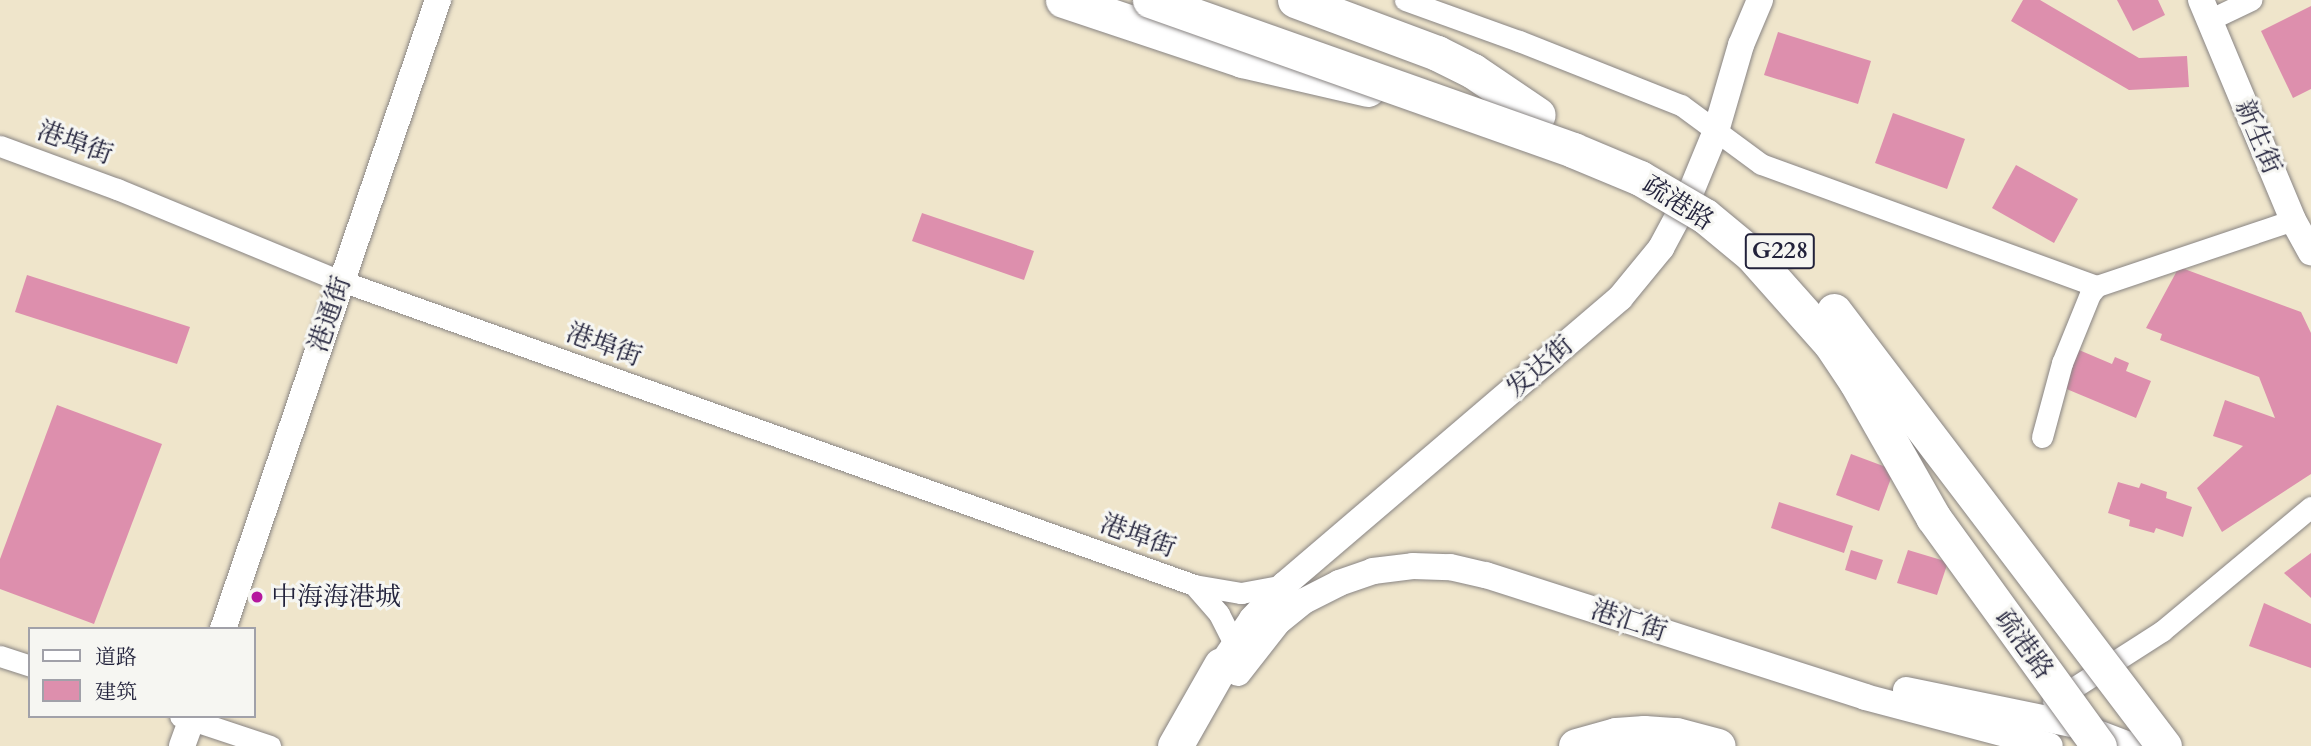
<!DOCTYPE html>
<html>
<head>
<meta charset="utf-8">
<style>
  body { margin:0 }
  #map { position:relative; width:2311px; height:746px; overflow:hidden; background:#efe5cb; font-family:Cardo,"Noto Serif SC",serif }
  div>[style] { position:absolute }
  .building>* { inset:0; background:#dd8fad }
  .roads { filter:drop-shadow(0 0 2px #888483) drop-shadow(0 0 2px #888483) }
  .minor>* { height:21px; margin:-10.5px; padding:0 10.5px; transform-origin:10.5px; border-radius:10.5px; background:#fff }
  .tertiary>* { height:26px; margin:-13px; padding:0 13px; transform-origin:13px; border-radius:13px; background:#fff }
  .trunk>* { height:35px; margin:-17.5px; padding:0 17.5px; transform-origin:17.5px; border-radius:17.5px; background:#fff }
  .bridges { filter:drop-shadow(0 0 2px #888483) drop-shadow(0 0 2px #888483) }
  .trunk-bridge>* { height:35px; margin:-17.5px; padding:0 17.5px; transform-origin:17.5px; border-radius:17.5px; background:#fff }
  .dots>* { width:19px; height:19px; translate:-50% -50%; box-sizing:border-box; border:4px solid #f6f6f2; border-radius:50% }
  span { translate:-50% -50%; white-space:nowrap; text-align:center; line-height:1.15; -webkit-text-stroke:6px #f6f6f2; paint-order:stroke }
  .shield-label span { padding:2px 5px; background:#f6f6f2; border:2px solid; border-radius:5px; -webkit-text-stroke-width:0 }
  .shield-label { font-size:24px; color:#22223b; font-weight:700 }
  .street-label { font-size:26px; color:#22223b }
  .poi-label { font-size:26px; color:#22223b }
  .left { translate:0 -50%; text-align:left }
  .legend { position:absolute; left:28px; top:627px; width:228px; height:91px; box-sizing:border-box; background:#f6f6f2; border:2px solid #a1a1a9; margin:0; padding:9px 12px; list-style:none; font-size:21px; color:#22223b }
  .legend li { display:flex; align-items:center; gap:14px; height:35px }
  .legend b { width:35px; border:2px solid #a1a1a9 }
</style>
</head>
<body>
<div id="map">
  <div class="building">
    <i style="clip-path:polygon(2023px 0,2040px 0,2139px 58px,2187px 56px,2189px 87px,2129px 90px,2011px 21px)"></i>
    <i style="clip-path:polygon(2117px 0,2158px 0,2165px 15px,2133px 31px)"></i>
    <i style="clip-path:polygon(2311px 6px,2311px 89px,2293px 98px,2261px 31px)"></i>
    <i style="clip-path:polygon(1778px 32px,1871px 61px,1858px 104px,1764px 75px)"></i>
    <i style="clip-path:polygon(1893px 113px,1965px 139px,1947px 189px,1875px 163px)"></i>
    <i style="clip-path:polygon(2016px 165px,2078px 199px,2054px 243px,1992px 208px)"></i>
    <i style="clip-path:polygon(922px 213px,1034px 251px,1024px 280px,912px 241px)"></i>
    <i style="clip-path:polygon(2179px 267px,2301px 312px,2311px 333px,2311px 474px,2222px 532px,2197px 488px,2243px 446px,2213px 436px,2225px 400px,2275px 418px,2259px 377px,2160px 340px,2162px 334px,2146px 328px)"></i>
    <i style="clip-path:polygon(27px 275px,190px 327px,177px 364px,15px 312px)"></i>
    <i style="clip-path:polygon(2072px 347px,2112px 364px,2115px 357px,2129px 363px,2126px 371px,2151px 381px,2136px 418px,2057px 385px)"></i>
    <i style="clip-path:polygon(57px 405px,162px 444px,94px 624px,0 589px,0 559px)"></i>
    <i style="clip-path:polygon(1851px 454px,1894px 470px,1879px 511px,1836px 495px)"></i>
    <i style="clip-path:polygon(2118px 482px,2139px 488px,2141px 483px,2167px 492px,2166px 498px,2192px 507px,2183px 537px,2156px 528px,2154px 533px,2129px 526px,2130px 520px,2108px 513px)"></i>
    <i style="clip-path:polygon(1779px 502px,1853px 526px,1844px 553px,1771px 528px)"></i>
    <i style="clip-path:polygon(1851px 550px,1883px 560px,1876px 580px,1845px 570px)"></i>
    <i style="clip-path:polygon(1908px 550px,1948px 562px,1937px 595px,1897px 583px)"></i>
    <i style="clip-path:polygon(2311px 553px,2311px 598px,2284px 573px)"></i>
    <i style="clip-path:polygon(2264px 603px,2311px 624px,2311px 668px,2249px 646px)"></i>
  </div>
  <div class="roads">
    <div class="minor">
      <i style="left:1405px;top:0;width:121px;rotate:19.8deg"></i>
      <i style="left:1519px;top:41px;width:174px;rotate:21.6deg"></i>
      <i style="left:1681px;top:105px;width:99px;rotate:36.4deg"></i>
      <i style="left:1761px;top:164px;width:357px;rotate:20deg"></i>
      <i style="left:2097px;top:286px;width:207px;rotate:-18.6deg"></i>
      <i style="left:2209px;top:20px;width:47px;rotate:-25.5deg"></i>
      <i style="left:0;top:146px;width:125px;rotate:20.2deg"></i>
      <i style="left:117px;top:189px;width:234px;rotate:22.4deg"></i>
      <i style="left:333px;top:278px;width:914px;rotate:19.62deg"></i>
      <i style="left:1194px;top:585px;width:48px;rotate:9.7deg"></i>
      <i style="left:1241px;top:593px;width:44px;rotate:-10.5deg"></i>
      <i style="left:2042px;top:437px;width:77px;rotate:-74.9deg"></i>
      <i style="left:2062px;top:363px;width:74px;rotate:-67.9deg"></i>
      <i style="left:2090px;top:294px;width:11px;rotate:-49deg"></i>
      <i style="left:1194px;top:585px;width:38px;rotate:49deg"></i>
      <i style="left:1219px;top:614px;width:33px;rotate:63deg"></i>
      <i style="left:0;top:656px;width:32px;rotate:18deg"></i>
      <i style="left:2053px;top:701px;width:130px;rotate:-32.7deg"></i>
      <i style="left:2162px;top:631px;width:194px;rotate:-39.8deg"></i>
      <i style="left:180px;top:716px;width:95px;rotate:18.4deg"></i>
    </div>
    <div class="tertiary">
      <i style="left:2201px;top:0;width:238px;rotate:67.3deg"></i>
      <i style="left:2293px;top:220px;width:37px;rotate:61deg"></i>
      <i style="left:223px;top:629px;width:665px;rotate:-71.13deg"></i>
      <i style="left:1221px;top:665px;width:55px;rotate:-56deg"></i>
      <i style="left:1252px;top:619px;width:47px;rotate:-46.7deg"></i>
      <i style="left:1284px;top:585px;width:442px;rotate:-40.5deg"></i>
      <i style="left:1620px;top:298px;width:65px;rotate:-50.6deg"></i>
      <i style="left:1661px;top:248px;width:61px;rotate:-61.8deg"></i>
      <i style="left:1690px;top:194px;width:68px;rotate:-67.6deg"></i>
      <i style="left:1716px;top:131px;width:90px;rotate:-73.8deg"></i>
      <i style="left:1741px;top:45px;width:49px;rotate:-67.1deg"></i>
      <i style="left:1238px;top:673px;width:65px;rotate:-51.9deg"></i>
      <i style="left:1278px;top:622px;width:33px;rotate:-39deg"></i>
      <i style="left:1304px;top:601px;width:39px;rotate:-27deg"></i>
      <i style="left:1339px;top:583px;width:36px;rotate:-19deg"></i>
      <i style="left:1373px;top:571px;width:40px;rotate:-7.1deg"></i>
      <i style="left:1413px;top:566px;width:37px;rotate:2deg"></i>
      <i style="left:1450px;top:567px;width:37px;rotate:13deg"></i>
      <i style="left:1486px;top:575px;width:398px;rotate:17.8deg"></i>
      <i style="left:1865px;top:697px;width:191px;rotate:14.8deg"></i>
      <i style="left:1906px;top:690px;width:174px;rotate:11.6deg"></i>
      <i style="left:2076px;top:725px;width:60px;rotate:20.6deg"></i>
      <i style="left:182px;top:746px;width:32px;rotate:-70deg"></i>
    </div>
    <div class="trunk">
      <i style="left:1063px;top:0;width:189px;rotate:18.5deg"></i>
      <i style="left:1242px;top:60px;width:129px;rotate:13deg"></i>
      <i style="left:1295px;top:0;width:152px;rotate:20.5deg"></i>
      <i style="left:1437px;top:53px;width:40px;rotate:26.6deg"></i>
      <i style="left:1473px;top:71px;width:78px;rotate:34.1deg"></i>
      <i style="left:1175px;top:746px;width:93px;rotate:-60.4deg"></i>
      <i style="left:1576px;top:746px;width:41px;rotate:-15.4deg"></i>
      <i style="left:1616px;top:735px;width:28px;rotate:-4deg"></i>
      <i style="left:1644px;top:733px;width:32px;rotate:4deg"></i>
      <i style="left:1676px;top:735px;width:43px;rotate:14.7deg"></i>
    </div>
  </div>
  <div class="bridges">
    <div class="trunk-bridge">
      <i style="left:1150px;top:0;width:449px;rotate:19.5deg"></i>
      <i style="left:1573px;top:150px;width:73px;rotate:22.7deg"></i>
      <i style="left:1640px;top:178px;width:75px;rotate:30.3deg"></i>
      <i style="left:1705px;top:216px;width:60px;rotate:39.6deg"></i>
      <i style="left:1751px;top:254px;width:120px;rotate:48.4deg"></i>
      <i style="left:1831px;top:344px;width:47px;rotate:56.3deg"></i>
      <i style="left:1857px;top:383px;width:154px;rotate:60.4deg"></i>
      <i style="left:1933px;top:517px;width:283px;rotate:54.1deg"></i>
      <i style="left:1834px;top:311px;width:546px;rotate:52.82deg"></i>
    </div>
  </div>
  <div class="dots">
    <i style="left:257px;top:597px;background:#b5179e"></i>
  </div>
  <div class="shield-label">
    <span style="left:1780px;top:251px">G228</span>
  </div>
  <div class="street-label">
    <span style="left:2258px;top:137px;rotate:67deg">新生街</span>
    <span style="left:75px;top:143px;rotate:20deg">港埠街</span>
    <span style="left:1678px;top:203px;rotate:32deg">疏港路</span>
    <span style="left:330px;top:314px;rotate:-71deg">港通街</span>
    <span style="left:604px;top:345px;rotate:20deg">港埠街</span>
    <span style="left:1540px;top:367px;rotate:-41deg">发达街</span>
    <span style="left:1138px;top:536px;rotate:20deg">港埠街</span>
    <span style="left:1629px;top:621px;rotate:18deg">港汇街</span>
    <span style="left:2024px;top:644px;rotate:54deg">疏港路</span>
  </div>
  <div class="poi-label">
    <span class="left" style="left:271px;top:597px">中海海港城</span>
  </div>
  <ul class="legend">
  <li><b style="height:9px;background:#fff"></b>道路</li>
  <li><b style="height:19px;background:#dd8fad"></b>建筑</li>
  </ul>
</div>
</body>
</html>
